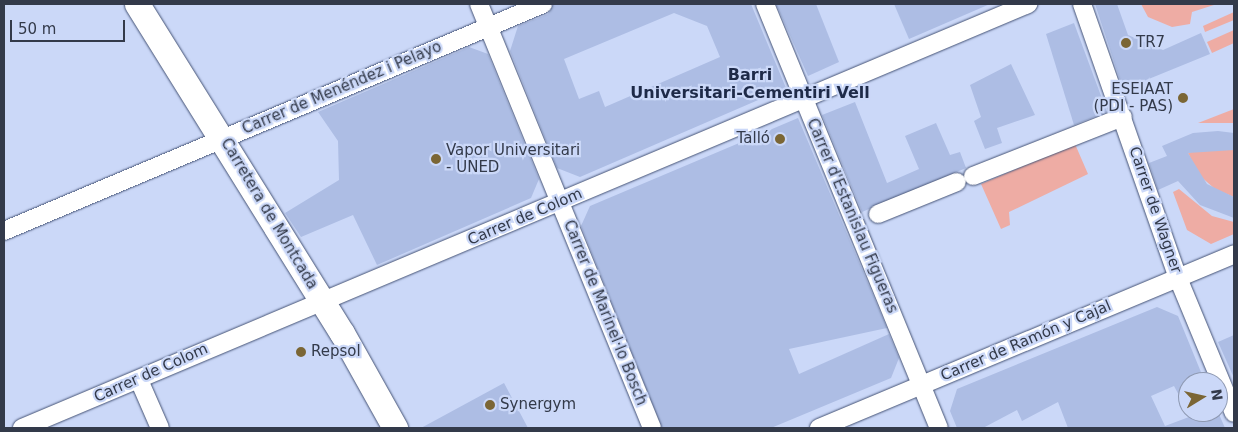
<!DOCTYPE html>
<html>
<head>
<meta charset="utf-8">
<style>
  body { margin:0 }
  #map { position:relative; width:1238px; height:432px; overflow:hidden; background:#cbd8f8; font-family:"DejaVu Sans",sans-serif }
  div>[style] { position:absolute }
  .green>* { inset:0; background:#eeaca4 }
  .building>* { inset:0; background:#adbde4 }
  .roads { filter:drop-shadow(0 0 1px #455375) drop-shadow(0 0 1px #455375) }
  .street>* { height:18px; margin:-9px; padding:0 9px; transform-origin:9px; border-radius:9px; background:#fff }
  .secondary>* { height:25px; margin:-12.5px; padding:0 12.5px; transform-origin:12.5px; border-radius:12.5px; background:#fff }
  .dots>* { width:14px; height:14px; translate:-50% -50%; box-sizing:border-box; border:2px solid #cbd8f8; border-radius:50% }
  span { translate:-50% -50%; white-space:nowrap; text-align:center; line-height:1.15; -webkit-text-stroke:4.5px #cbd8f8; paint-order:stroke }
  .poi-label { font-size:15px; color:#333a4a }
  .left { translate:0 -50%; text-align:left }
  .right { translate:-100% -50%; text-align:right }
  .street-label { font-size:15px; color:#333a4a }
  .neighbourhood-label { font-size:16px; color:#1e2a48; font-weight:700 }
  .frame { position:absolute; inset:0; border:5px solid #333a4a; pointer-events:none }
  .north { position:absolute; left:1178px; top:372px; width:50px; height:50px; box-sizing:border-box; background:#cbd8f8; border:1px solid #8e99b2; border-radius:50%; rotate:81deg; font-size:14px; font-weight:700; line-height:20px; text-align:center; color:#333a4a }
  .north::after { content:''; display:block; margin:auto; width:18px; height:22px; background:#7b6635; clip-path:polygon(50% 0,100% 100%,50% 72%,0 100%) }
  .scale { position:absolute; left:10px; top:20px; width:115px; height:22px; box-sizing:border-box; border:2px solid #333a4a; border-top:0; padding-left:6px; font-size:15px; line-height:18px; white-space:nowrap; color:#333a4a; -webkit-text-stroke:4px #cbd8f8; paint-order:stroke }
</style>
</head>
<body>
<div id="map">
  <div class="green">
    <i style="clip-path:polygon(1141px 4px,1217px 4px,1192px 12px,1190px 24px,1172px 27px,1148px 17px)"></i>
    <i style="clip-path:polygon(1234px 12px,1234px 20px,1205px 32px,1203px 26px)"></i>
    <i style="clip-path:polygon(1234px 30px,1234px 43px,1212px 53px,1207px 42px)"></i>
    <i style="clip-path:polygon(1234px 109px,1234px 123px,1198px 123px)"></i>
    <i style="clip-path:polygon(1075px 144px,1088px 174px,1009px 212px,1010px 225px,1001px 229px,981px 184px)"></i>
    <i style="clip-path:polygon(1204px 148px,1234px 150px,1234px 197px,1215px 189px,1199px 175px,1188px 153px)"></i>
    <i style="clip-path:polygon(1179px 189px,1212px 216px,1234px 222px,1234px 234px,1211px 244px,1187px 230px,1173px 192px)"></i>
  </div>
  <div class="building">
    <i style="clip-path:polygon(evenodd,553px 4px,751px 4px,786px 88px,580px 177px,557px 168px,510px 51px,518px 26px,548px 14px,553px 4px,674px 13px,707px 26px,720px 57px,605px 107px,599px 91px,579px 99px,564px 59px,674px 13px)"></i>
    <i style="clip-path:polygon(776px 4px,816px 4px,839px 62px,808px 76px)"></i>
    <i style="clip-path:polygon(894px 4px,990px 4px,909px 39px)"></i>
    <i style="clip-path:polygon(1095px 4px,1117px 4px,1128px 35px,1163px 50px,1201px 33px,1210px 54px,1134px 85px,1120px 80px)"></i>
    <i style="clip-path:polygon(1074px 23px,1107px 112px,1074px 125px,1046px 34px)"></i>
    <i style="clip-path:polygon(469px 47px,488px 54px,539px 179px,531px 198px,377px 265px,353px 215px,301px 237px,285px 213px,339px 180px,338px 141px,318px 112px)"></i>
    <i style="clip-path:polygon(1011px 64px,1035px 115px,997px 128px,1002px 143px,985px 149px,974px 121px,981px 117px,970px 85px)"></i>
    <i style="clip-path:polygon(855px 102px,887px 183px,919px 169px,905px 136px,936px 123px,950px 155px,960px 152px,966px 168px,862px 212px,822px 115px)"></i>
    <i style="clip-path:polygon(798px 118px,887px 328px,789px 349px,799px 374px,889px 334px,899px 358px,891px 378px,771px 428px,662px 428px,581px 226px,590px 206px)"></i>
    <i style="clip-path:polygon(1218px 131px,1234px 133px,1234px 150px,1188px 153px,1207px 184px,1234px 197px,1234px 218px,1200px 205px,1178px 181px,1158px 190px,1149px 163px,1167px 156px,1162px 146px,1193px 133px)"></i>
    <i style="clip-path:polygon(1157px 307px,1178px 316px,1205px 382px,1188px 382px,1188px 412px,1174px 386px,1151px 396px,1165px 426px,1189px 417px,1187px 412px,1218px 412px,1225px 428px,1068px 428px,1058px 402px,1022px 421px,1017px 410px,983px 428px,957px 428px,950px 411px,957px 389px)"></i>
    <i style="clip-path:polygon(1234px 335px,1234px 378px,1218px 342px)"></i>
    <i style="clip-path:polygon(504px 383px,528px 428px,421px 428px)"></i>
  </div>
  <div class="roads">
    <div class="street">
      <i style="left:479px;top:4px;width:458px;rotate:67.8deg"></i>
      <i style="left:765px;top:4px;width:458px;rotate:67.7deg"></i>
      <i style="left:1082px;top:4px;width:290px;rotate:70.7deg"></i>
      <i style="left:1178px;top:278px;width:146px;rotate:67.5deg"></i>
      <i style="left:973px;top:176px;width:161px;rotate:-21.5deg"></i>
      <i style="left:878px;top:214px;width:85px;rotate:-22.1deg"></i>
      <i style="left:4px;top:231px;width:585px;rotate:-22.84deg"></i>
      <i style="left:139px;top:380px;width:52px;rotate:66.4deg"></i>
      <i style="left:22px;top:428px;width:1092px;rotate:-22.85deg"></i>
      <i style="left:819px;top:428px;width:450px;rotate:-22.7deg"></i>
    </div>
    <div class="secondary">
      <i style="left:137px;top:4px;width:388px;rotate:58.1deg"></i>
      <i style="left:342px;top:333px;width:109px;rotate:60.8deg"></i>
    </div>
  </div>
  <div class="dots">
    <i style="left:1126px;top:43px;background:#7b6635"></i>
    <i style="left:1183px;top:98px;background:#7b6635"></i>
    <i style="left:780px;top:139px;background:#7b6635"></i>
    <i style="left:436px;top:159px;background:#7b6635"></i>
    <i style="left:301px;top:352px;background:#7b6635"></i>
    <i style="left:490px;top:405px;background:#7b6635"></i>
  </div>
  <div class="poi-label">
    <span class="left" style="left:1136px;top:43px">TR7</span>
    <span class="right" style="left:1173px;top:98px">ESEIAAT<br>(PDI - PAS)</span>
    <span class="right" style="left:770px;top:139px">Talló</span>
    <span class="left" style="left:446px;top:159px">Vapor Universitari<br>- UNED</span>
    <span class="left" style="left:311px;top:352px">Repsol</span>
    <span class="left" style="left:500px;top:405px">Synergym</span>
  </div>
  <div class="street-label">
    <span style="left:342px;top:88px;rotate:-23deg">Carrer de Menéndez i Pelayo</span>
    <span style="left:1155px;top:210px;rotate:71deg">Carrer de Wagner</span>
    <span style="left:269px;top:214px;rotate:59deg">Carretera de Montcada</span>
    <span style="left:852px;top:216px;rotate:67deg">Carrer d'Estanislau Figueras</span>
    <span style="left:525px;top:217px;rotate:-23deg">Carrer de Colom</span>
    <span style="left:605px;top:313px;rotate:68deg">Carrer de Marinel·lo Bosch</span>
    <span style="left:1026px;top:341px;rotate:-23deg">Carrer de Ramón y Cajal</span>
    <span style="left:151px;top:373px;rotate:-24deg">Carrer de Colom</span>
  </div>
  <div class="neighbourhood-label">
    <span style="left:750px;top:84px">Barri<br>Universitari-Cementiri Vell</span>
  </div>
  <div class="frame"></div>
  <div class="north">N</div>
  <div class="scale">50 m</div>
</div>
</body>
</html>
